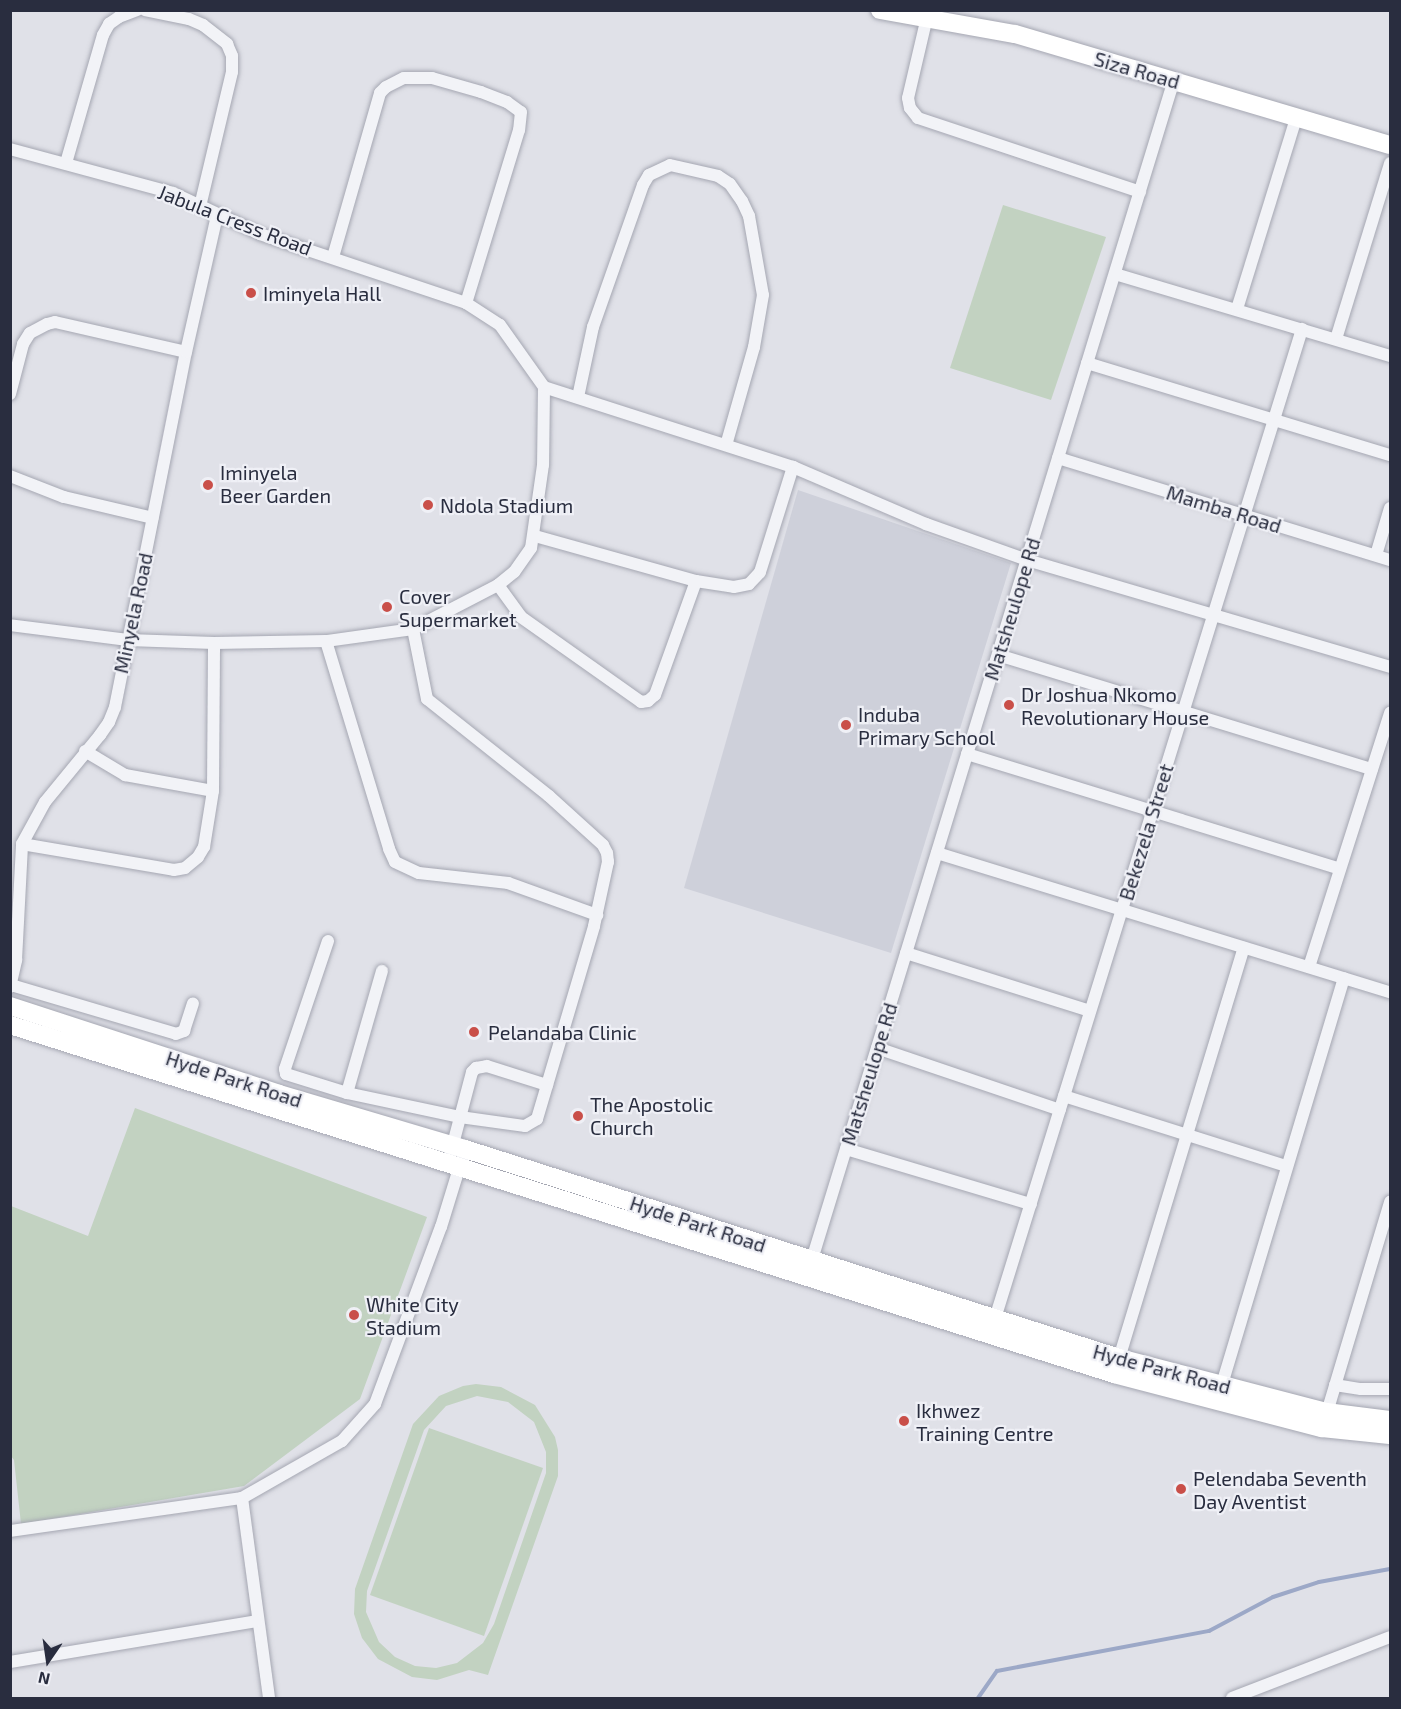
<!DOCTYPE html>
<html>
<head>
<meta charset="utf-8">
<style>
  body { margin:0 }
  #map { position:relative; width:1401px; height:1709px; overflow:hidden; background:#e0e1e8; font-family:"Exo 2",sans-serif }
  div>[style] { position:absolute }
  .built>* { inset:0; background:#ced0da }
  .green>* { inset:0; background:#c2d2c1 }
  .stream>* { height:4px; margin:-2px; padding:0 2px; transform-origin:2px; border-radius:2px; background:#9ca8c7 }
  .roads { filter:drop-shadow(0 0 2px #a5a7b2) drop-shadow(0 0 2px #a5a7b2) }
  .street>* { height:12px; margin:-6px; padding:0 6px; transform-origin:6px; border-radius:6px; background:#f2f3f7 }
  .secondary>* { height:18px; margin:-9px; padding:0 9px; transform-origin:9px; border-radius:9px; background:#fff }
  .dots>* { width:16px; height:16px; translate:-50% -50%; box-sizing:border-box; border:3px solid #eff0f6; border-radius:50% }
  span { translate:-50% -50%; white-space:nowrap; text-align:center; line-height:1.15; -webkit-text-stroke:4.5px #eff0f6; paint-order:stroke }
  .street-label { font-size:20px; color:#292d3f }
  .poi-label { font-size:20px; color:#292d3f }
  .left { translate:0 -50%; text-align:left }
  .frame { position:absolute; inset:0; border:12px solid #292d3f; pointer-events:none }
  .north { position:absolute; left:18px; top:1631px; width:60px; height:60px; -webkit-text-stroke:4px #eff0f6; paint-order:stroke; rotate:193deg; font-size:16px; font-weight:700; line-height:24px; text-align:center; color:#292d3f }
  .north::after { content:''; display:block; margin:auto; width:21px; height:27px; background:#292d3f; clip-path:polygon(50% 0,100% 100%,50% 72%,0 100%) }
</style>
</head>
<body>
<div id="map">
  <div class="built">
    <i style="clip-path:polygon(798px 490px,1011px 563px,891px 953px,684px 888px)"></i>
  </div>
  <div class="green">
    <i style="clip-path:polygon(1003px 205px,1106px 237px,1051px 400px,950px 368px)"></i>
    <i style="clip-path:polygon(135px 1108px,427px 1217px,360px 1399px,244px 1486px,21px 1524px,14px 1460px,11px 1456px,11px 1206px,88px 1236px)"></i>
    <i style="clip-path:polygon(evenodd,476px 1384px,501px 1387px,535px 1405px,555px 1437px,558px 1450px,558px 1476px,488px 1675px,469px 1670px,437px 1680px,412px 1677px,378px 1659px,362px 1638px,354px 1614px,355px 1589px,413px 1424px,439px 1396px,463px 1386px,476px 1384px,477px 1396px,508px 1402px,534px 1422px,546px 1452px,546px 1473px,494px 1624px,483px 1643px,457px 1663px,436px 1668px,415px 1666px,395px 1657px,379px 1642px,366px 1612px,367px 1591px,424px 1430px,446px 1406px,477px 1396px)"></i>
    <i style="clip-path:polygon(429px 1428px,543px 1468px,484px 1636px,370px 1595px)"></i>
  </div>
  <div class="stream">
    <i style="left:978px;top:1698px;width:33px;rotate:-55deg"></i>
    <i style="left:997px;top:1671px;width:216px;rotate:-10.7deg"></i>
    <i style="left:1209px;top:1631px;width:72px;rotate:-28deg"></i>
    <i style="left:1273px;top:1597px;width:48px;rotate:-18.1deg"></i>
    <i style="left:1319px;top:1582px;width:72px;rotate:-10.4deg"></i>
  </div>
  <div class="roads">
    <div class="street">
      <i style="left:145px;top:10px;width:45px;rotate:11.6deg"></i>
      <i style="left:189px;top:19px;width:15px;rotate:23deg"></i>
      <i style="left:203px;top:25px;width:31px;rotate:38deg"></i>
      <i style="left:227px;top:44px;width:13px;rotate:67deg"></i>
      <i style="left:232px;top:56px;width:16px;rotate:90deg"></i>
      <i style="left:232px;top:72px;width:138px;rotate:103.4deg"></i>
      <i style="left:927px;top:17px;width:83px;rotate:103.2deg"></i>
      <i style="left:908px;top:98px;width:10px;rotate:79deg"></i>
      <i style="left:910px;top:108px;width:13px;rotate:51deg"></i>
      <i style="left:918px;top:118px;width:234px;rotate:18.4deg"></i>
      <i style="left:10px;top:149px;width:169px;rotate:15.1deg"></i>
      <i style="left:173px;top:193px;width:96px;rotate:25.2deg"></i>
      <i style="left:260px;top:234px;width:217px;rotate:18.5deg"></i>
      <i style="left:466px;top:303px;width:40px;rotate:32.9deg"></i>
      <i style="left:500px;top:325px;width:76px;rotate:54.6deg"></i>
      <i style="left:544px;top:387px;width:78px;rotate:90.7deg"></i>
      <i style="left:543px;top:465px;width:84px;rotate:98.2deg"></i>
      <i style="left:531px;top:548px;width:29px;rotate:125deg"></i>
      <i style="left:514px;top:572px;width:21px;rotate:141deg"></i>
      <i style="left:498px;top:585px;width:96px;rotate:152.6deg"></i>
      <i style="left:413px;top:629px;width:88px;rotate:172.1deg"></i>
      <i style="left:326px;top:641px;width:112px;rotate:179deg"></i>
      <i style="left:214px;top:643px;width:86px;rotate:-178deg"></i>
      <i style="left:128px;top:640px;width:119px;rotate:-172.8deg"></i>
      <i style="left:66px;top:163px;width:133px;rotate:-73.9deg"></i>
      <i style="left:103px;top:35px;width:13px;rotate:-61deg"></i>
      <i style="left:109px;top:24px;width:12px;rotate:-35deg"></i>
      <i style="left:119px;top:17px;width:19px;rotate:-21deg"></i>
      <i style="left:333px;top:257px;width:171px;rotate:-74deg"></i>
      <i style="left:380px;top:93px;width:8px;rotate:-45deg"></i>
      <i style="left:386px;top:87px;width:20px;rotate:-27deg"></i>
      <i style="left:404px;top:78px;width:28px"></i>
      <i style="left:432px;top:78px;width:51px;rotate:15.9deg"></i>
      <i style="left:481px;top:92px;width:28px;rotate:21deg"></i>
      <i style="left:507px;top:102px;width:17px;rotate:36deg"></i>
      <i style="left:521px;top:112px;width:18px;rotate:96deg"></i>
      <i style="left:519px;top:130px;width:181px;rotate:107deg"></i>
      <i style="left:1115px;top:274px;width:287px;rotate:16.6deg"></i>
      <i style="left:1237px;top:309px;width:200px;rotate:-72.8deg"></i>
      <i style="left:1336px;top:339px;width:184px;rotate:-72.9deg"></i>
      <i style="left:1087px;top:363px;width:317px;rotate:16.9deg"></i>
      <i style="left:544px;top:387px;width:262px;rotate:17.8deg"></i>
      <i style="left:793px;top:467px;width:145px;rotate:23.2deg"></i>
      <i style="left:926px;top:524px;width:107px;rotate:19.6deg"></i>
      <i style="left:1027px;top:560px;width:378px;rotate:16.4deg"></i>
      <i style="left:10px;top:394px;width:52px;rotate:-75.4deg"></i>
      <i style="left:23px;top:344px;width:13px;rotate:-58deg"></i>
      <i style="left:30px;top:333px;width:19px;rotate:-28deg"></i>
      <i style="left:47px;top:324px;width:8px;rotate:-14deg"></i>
      <i style="left:55px;top:322px;width:134px;rotate:12.9deg"></i>
      <i style="left:578px;top:397px;width:72px;rotate:-77.9deg"></i>
      <i style="left:593px;top:327px;width:151px;rotate:-70.6deg"></i>
      <i style="left:643px;top:185px;width:12px;rotate:-59deg"></i>
      <i style="left:649px;top:175px;width:23px;rotate:-25deg"></i>
      <i style="left:670px;top:165px;width:49px;rotate:12.9deg"></i>
      <i style="left:718px;top:176px;width:14px;rotate:34deg"></i>
      <i style="left:730px;top:184px;width:21px;rotate:55deg"></i>
      <i style="left:742px;top:201px;width:17px;rotate:65deg"></i>
      <i style="left:749px;top:216px;width:80px;rotate:80deg"></i>
      <i style="left:763px;top:295px;width:53px;rotate:99.8deg"></i>
      <i style="left:754px;top:347px;width:102px;rotate:105.9deg"></i>
      <i style="left:1058px;top:458px;width:347px;rotate:17.1deg"></i>
      <i style="left:10px;top:476px;width:58px;rotate:21.3deg"></i>
      <i style="left:64px;top:497px;width:91px;rotate:13.3deg"></i>
      <i style="left:535px;top:536px;width:167px;rotate:15.6deg"></i>
      <i style="left:696px;top:581px;width:38px;rotate:9deg"></i>
      <i style="left:734px;top:587px;width:15px;rotate:-11deg"></i>
      <i style="left:749px;top:584px;width:16px;rotate:-47deg"></i>
      <i style="left:760px;top:572px;width:110px;rotate:-72.6deg"></i>
      <i style="left:1376px;top:555px;width:49px;rotate:-73.4deg"></i>
      <i style="left:498px;top:585px;width:39px;rotate:54deg"></i>
      <i style="left:521px;top:617px;width:147px;rotate:35.3deg"></i>
      <i style="left:641px;top:702px;width:7px;rotate:-8deg"></i>
      <i style="left:648px;top:701px;width:9px;rotate:-41deg"></i>
      <i style="left:655px;top:695px;width:121px;rotate:-70.2deg"></i>
      <i style="left:326px;top:641px;width:217px;rotate:73.1deg"></i>
      <i style="left:389px;top:849px;width:14px;rotate:65deg"></i>
      <i style="left:395px;top:862px;width:26px;rotate:25deg"></i>
      <i style="left:419px;top:873px;width:90px;rotate:6.4deg"></i>
      <i style="left:508px;top:883px;width:95px;rotate:19.8deg"></i>
      <i style="left:998px;top:655px;width:391px;rotate:17deg"></i>
      <i style="left:85px;top:751px;width:47px;rotate:31deg"></i>
      <i style="left:125px;top:775px;width:89px;rotate:10.3deg"></i>
      <i style="left:967px;top:754px;width:390px;rotate:17.1deg"></i>
      <i style="left:22px;top:844px;width:154px;rotate:9.7deg"></i>
      <i style="left:174px;top:870px;width:11px;rotate:-10deg"></i>
      <i style="left:185px;top:868px;width:17px;rotate:-40deg"></i>
      <i style="left:198px;top:857px;width:12px;rotate:-59deg"></i>
      <i style="left:204px;top:847px;width:57px;rotate:-80.9deg"></i>
      <i style="left:213px;top:791px;width:148px;rotate:-89.6deg"></i>
      <i style="left:937px;top:853px;width:474px;rotate:17.1deg"></i>
      <i style="left:328px;top:941px;width:135px;rotate:108.6deg"></i>
      <i style="left:285px;top:1069px;width:5px;rotate:79deg"></i>
      <i style="left:286px;top:1074px;width:64px;rotate:17.3deg"></i>
      <i style="left:347px;top:1093px;width:116px;rotate:12deg"></i>
      <i style="left:460px;top:1117px;width:66px;rotate:7.9deg"></i>
      <i style="left:525px;top:1126px;width:14px;rotate:-30deg"></i>
      <i style="left:537px;top:1119px;width:201px;rotate:-73.5deg"></i>
      <i style="left:594px;top:926px;width:66px;rotate:-77.7deg"></i>
      <i style="left:608px;top:862px;width:9px;rotate:-96deg"></i>
      <i style="left:607px;top:853px;width:9px;rotate:-117deg"></i>
      <i style="left:603px;top:845px;width:73px;rotate:-137.8deg"></i>
      <i style="left:549px;top:796px;width:156px;rotate:-141.5deg"></i>
      <i style="left:427px;top:699px;width:71px;rotate:-101.3deg"></i>
      <i style="left:906px;top:953px;width:193px;rotate:17.5deg"></i>
      <i style="left:1309px;top:967px;width:267px;rotate:-72.3deg"></i>
      <i style="left:11px;top:985px;width:172px;rotate:16.5deg"></i>
      <i style="left:176px;top:1034px;width:9px;rotate:-21deg"></i>
      <i style="left:184px;top:1031px;width:29px;rotate:-72deg"></i>
      <i style="left:10px;top:987px;width:28px;rotate:-77deg"></i>
      <i style="left:16px;top:960px;width:116px;rotate:-87deg"></i>
      <i style="left:22px;top:844px;width:48px;rotate:-61.3deg"></i>
      <i style="left:45px;top:802px;width:87px;rotate:-50.6deg"></i>
      <i style="left:100px;top:735px;width:16px;rotate:-55deg"></i>
      <i style="left:109px;top:722px;width:16px;rotate:-68deg"></i>
      <i style="left:115px;top:707px;width:362px;rotate:-78.7deg"></i>
      <i style="left:186px;top:352px;width:139px;rotate:-77.2deg"></i>
      <i style="left:877px;top:1048px;width:193px;rotate:18.7deg"></i>
      <i style="left:347px;top:1093px;width:127px;rotate:-74deg"></i>
      <i style="left:1064px;top:1096px;width:233px;rotate:17.5deg"></i>
      <i style="left:846px;top:1149px;width:193px;rotate:16.6deg"></i>
      <i style="left:448px;top:1163px;width:94px;rotate:-75.2deg"></i>
      <i style="left:472px;top:1072px;width:6px;rotate:-45deg"></i>
      <i style="left:476px;top:1068px;width:11px;rotate:-10deg"></i>
      <i style="left:487px;top:1066px;width:63px;rotate:17.6deg"></i>
      <i style="left:810px;top:1266px;width:1241px;rotate:-72.94deg"></i>
      <i style="left:993px;top:1325px;width:1043px;rotate:-72.76deg"></i>
      <i style="left:1117px;top:1365px;width:436px;rotate:-73.1deg"></i>
      <i style="left:1335px;top:1385px;width:26px;rotate:9deg"></i>
      <i style="left:1361px;top:1389px;width:29px"></i>
      <i style="left:1220px;top:1391px;width:431px;rotate:-73.3deg"></i>
      <i style="left:1325px;top:1419px;width:227px;rotate:-73.3deg"></i>
      <i style="left:242px;top:1498px;width:202px;rotate:82.3deg"></i>
      <i style="left:10px;top:1531px;width:234px;rotate:-8.1deg"></i>
      <i style="left:242px;top:1498px;width:115px;rotate:-29.7deg"></i>
      <i style="left:342px;top:1441px;width:50px;rotate:-48.3deg"></i>
      <i style="left:375px;top:1404px;width:189px;rotate:-69.6deg"></i>
      <i style="left:441px;top:1227px;width:82px;rotate:-72.9deg"></i>
      <i style="left:10px;top:1662px;width:250px;rotate:-9.4deg"></i>
      <i style="left:1232px;top:1698px;width:169px;rotate:-21.1deg"></i>
    </div>
    <div class="secondary">
      <i style="left:880px;top:10px;width:137px;rotate:10.1deg"></i>
      <i style="left:1015px;top:34px;width:391px;rotate:16.5deg"></i>
      <i style="left:10px;top:1006px;width:283px;rotate:18.1deg"></i>
      <i style="left:279px;top:1094px;width:194px;rotate:16.5deg"></i>
      <i style="left:465px;top:1149px;width:687px;rotate:17.72deg"></i>
      <i style="left:1119px;top:1358px;width:214px;rotate:14.6deg"></i>
      <i style="left:1326px;top:1412px;width:64px;rotate:7.1deg"></i>
      <i style="left:10px;top:1025px;width:1158px;rotate:17.54deg"></i>
      <i style="left:1114px;top:1374px;width:215px;rotate:14.6deg"></i>
      <i style="left:1322px;top:1428px;width:68px;rotate:5.9deg"></i>
    </div>
  </div>
  <div class="dots">
    <i style="left:251px;top:293px;background:#c94f49"></i>
    <i style="left:208px;top:485px;background:#c94f49"></i>
    <i style="left:428px;top:505px;background:#c94f49"></i>
    <i style="left:387px;top:607px;background:#c94f49"></i>
    <i style="left:1009px;top:705px;background:#c94f49"></i>
    <i style="left:846px;top:725px;background:#c94f49"></i>
    <i style="left:474px;top:1032px;background:#c94f49"></i>
    <i style="left:578px;top:1116px;background:#c94f49"></i>
    <i style="left:354px;top:1315px;background:#c94f49"></i>
    <i style="left:904px;top:1421px;background:#c94f49"></i>
    <i style="left:1181px;top:1489px;background:#c94f49"></i>
  </div>
  <div class="street-label">
    <span style="left:1137px;top:70px;rotate:16deg">Siza Road</span>
    <span style="left:235px;top:220px;rotate:21deg">Jabula Cress Road</span>
    <span style="left:1224px;top:509px;rotate:17deg">Mamba Road</span>
    <span style="left:1012px;top:609px;rotate:-73deg">Matsheulope Rd</span>
    <span style="left:133px;top:613px;rotate:-78deg">Minyela Road</span>
    <span style="left:1146px;top:832px;rotate:-73deg">Bekezela Street</span>
    <span style="left:869px;top:1074px;rotate:-73deg">Matsheulope Rd</span>
    <span style="left:234px;top:1079px;rotate:18deg">Hyde Park Road</span>
    <span style="left:698px;top:1224px;rotate:18deg">Hyde Park Road</span>
    <span style="left:1162px;top:1369px;rotate:15deg">Hyde Park Road</span>
  </div>
  <div class="poi-label">
    <span class="left" style="left:263px;top:293px">Iminyela Hall</span>
    <span class="left" style="left:220px;top:484px">Iminyela<br>Beer Garden</span>
    <span class="left" style="left:440px;top:505px">Ndola Stadium</span>
    <span class="left" style="left:399px;top:608px">Cover<br>Supermarket</span>
    <span class="left" style="left:1021px;top:706px">Dr Joshua Nkomo<br>Revolutionary House</span>
    <span class="left" style="left:858px;top:726px">Induba<br>Primary School</span>
    <span class="left" style="left:488px;top:1032px">Pelandaba Clinic</span>
    <span class="left" style="left:590px;top:1116px">The Apostolic<br>Church</span>
    <span class="left" style="left:366px;top:1316px">White City<br>Stadium</span>
    <span class="left" style="left:916px;top:1422px">Ikhwez<br>Training Centre</span>
    <span class="left" style="left:1193px;top:1490px">Pelendaba Seventh<br>Day Aventist</span>
  </div>
  <div class="frame"></div>
  <div class="north">N</div>
</div>
</body>
</html>
